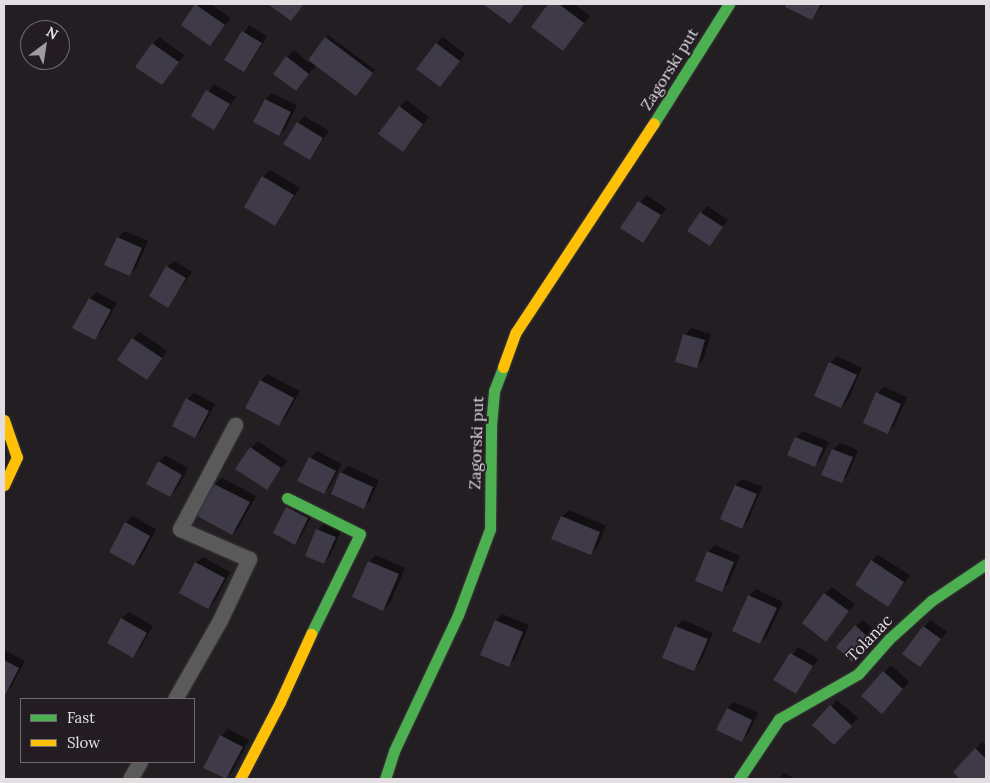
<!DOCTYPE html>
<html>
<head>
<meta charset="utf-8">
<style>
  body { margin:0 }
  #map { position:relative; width:990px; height:783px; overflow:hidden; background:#221e22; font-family:Lora,serif }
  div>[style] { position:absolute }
  .shadow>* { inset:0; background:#0007 }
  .building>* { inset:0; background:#3e3a48 }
  .roads { filter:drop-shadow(0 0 1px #3c3a3c) drop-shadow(0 0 1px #3c3a3c) }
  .street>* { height:15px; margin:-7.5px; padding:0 7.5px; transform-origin:7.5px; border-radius:7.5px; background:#5b5a5a }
  .fast>* { height:11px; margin:-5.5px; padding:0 5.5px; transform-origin:5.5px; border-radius:5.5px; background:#4caf50 }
  .slow>* { height:11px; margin:-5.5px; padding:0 5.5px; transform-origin:5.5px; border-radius:5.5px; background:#ffc107 }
  span { translate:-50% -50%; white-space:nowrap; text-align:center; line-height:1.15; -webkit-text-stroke:4px #231d23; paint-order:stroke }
  .street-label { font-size:16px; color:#e2dee2 }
  .frame { position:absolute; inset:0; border:5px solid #e2dee2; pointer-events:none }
  .legend { position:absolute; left:20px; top:698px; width:175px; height:65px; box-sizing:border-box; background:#231d23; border:1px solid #6f6a6f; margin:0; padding:6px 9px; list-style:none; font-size:15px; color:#e2dee2 }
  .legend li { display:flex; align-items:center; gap:10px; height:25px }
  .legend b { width:25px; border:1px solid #6f6a6f }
  .north { position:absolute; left:20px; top:20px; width:50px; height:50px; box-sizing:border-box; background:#231d23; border:1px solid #6f6a6f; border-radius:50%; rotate:31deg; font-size:14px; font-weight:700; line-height:20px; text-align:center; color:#e2dee2 }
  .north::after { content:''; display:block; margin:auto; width:18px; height:22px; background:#9f9b9f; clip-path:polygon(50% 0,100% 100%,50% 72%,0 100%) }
</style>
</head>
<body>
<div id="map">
  <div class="shadow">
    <i style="clip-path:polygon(197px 4px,210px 4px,231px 18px,210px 44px)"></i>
    <i style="clip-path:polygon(486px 4px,526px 4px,510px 22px)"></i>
    <i style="clip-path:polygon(550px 4px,574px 4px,590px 16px,563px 49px,533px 27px)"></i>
    <i style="clip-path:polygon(788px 4px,823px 4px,812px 19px,787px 6px)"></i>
    <i style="clip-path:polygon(249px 25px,267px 36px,250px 64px,244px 70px,226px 60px)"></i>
    <i style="clip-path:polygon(328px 35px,375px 70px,359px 91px,316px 65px,296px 90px,287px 57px,294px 50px,308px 62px)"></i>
    <i style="clip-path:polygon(159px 37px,184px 55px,162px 84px,153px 44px)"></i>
    <i style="clip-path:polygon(443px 37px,465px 54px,440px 86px,437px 43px)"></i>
    <i style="clip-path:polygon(214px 84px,236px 97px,214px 128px,192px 115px)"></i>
    <i style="clip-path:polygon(272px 93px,297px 105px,286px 128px,279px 134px,266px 99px)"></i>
    <i style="clip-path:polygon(406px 100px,429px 117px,403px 151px,400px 107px)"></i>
    <i style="clip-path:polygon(304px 116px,329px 131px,310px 159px,298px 123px)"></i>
    <i style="clip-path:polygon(270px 170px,300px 188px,275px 224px,263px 177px)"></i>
    <i style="clip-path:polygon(646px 195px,666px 208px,642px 241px,622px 228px)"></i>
    <i style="clip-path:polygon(708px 206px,728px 220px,710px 244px,701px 213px)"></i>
    <i style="clip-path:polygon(125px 231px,148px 241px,136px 268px,130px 275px,118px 238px)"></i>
    <i style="clip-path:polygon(174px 261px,192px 272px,168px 306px,167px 267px)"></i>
    <i style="clip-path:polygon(96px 292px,117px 303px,101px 332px,95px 338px,90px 299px)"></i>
    <i style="clip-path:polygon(691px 328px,711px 334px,703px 360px,696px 367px,685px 335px)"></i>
    <i style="clip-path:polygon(140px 332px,167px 351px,147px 378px,133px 339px)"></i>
    <i style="clip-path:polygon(837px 356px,862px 368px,848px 400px,841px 407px,830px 363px)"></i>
    <i style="clip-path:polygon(267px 374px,300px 391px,285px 418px,278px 425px,247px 408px,261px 380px)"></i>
    <i style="clip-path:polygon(884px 387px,907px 397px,894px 426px,887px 433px,878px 393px)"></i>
    <i style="clip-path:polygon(194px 393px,215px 404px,201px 430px,195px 437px,187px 399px)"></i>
    <i style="clip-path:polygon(803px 431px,829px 442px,821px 459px,814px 466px,796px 438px)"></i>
    <i style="clip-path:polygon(258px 441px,287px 461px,266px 488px,251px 448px)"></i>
    <i style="clip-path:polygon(840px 443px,858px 450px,848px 475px,841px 482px,823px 474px,834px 449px)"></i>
    <i style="clip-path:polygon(317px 451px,342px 464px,330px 486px,324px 493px,310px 458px)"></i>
    <i style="clip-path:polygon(165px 455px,188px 468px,177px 489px,170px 496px,159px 462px)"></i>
    <i style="clip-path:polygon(348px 466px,379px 480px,370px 501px,363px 508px,341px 473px)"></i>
    <i style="clip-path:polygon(222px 478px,256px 496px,239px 527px,232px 534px,198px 515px,215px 484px)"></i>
    <i style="clip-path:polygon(742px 479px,762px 487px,748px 521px,742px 527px,736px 485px)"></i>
    <i style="clip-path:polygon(294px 501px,314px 511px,301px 537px,294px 543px)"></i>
    <i style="clip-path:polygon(569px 510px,606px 526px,597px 547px,590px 554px,562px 517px)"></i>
    <i style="clip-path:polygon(132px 516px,156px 529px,141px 558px,134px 565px,126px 523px)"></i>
    <i style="clip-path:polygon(324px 523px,341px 531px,330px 556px,324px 563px,318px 530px)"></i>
    <i style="clip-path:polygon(715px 545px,740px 556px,728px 584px,721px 590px,708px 552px)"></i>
    <i style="clip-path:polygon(376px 555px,405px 568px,390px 603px,383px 609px,369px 562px)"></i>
    <i style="clip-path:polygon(878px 555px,910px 575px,888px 605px,872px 561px)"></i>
    <i style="clip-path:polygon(203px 557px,230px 572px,215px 601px,208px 607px,196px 563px)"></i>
    <i style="clip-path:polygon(832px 587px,855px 604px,826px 640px,825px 594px)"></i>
    <i style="clip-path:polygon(756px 589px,783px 602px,767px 636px,760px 643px,749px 596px)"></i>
    <i style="clip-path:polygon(129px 612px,153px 626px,139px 650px,133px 656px,108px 642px,122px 618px)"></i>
    <i style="clip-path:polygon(502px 614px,529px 625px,515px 659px,509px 665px,496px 621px)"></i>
    <i style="clip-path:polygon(683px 620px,713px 633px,700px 663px,694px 670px,663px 657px,676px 626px)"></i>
    <i style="clip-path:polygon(863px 620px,878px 633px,859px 654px,856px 626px)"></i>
    <i style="clip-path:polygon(931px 620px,947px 632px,920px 665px,924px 627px)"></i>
    <i style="clip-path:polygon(798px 647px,818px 659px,796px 692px,775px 680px)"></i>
    <i style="clip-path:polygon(4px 650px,25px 661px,11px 687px,4px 694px)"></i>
    <i style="clip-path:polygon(891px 665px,909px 682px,888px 706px,863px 696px)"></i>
    <i style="clip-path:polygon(837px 700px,858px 718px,841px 737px,831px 706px)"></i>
    <i style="clip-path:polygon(734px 702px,758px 713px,748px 734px,742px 741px,728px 708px)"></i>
    <i style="clip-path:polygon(228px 729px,249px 740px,232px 772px,225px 779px,204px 768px,221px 736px)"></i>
    <i style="clip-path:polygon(982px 742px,986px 746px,986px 779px,962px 779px,954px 772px)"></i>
    <i style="clip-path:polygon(785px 773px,795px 779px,778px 779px)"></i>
  </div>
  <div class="building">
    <i style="clip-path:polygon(195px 4px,225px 25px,210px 46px,181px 25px)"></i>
    <i style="clip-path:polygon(268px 4px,304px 4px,291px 21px)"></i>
    <i style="clip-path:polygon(483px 4px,525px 4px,510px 24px)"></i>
    <i style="clip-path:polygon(548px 4px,559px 4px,584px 23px,563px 51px,531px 27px)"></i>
    <i style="clip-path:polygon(787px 4px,821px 4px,812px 20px,785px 7px)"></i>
    <i style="clip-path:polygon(242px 31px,262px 43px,244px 72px,224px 60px)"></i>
    <i style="clip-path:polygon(325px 37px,373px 73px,356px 96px,308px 60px)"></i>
    <i style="clip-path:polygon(152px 43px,179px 62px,162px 85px,135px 67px)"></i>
    <i style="clip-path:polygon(436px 43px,460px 61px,440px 87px,416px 69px)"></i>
    <i style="clip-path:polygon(286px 56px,309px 74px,296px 91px,273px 74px)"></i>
    <i style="clip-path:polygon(206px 90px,230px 104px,214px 130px,191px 116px)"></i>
    <i style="clip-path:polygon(265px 99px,291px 112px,279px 136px,253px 122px)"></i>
    <i style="clip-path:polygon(399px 106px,423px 124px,403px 152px,378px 134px)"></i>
    <i style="clip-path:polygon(297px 122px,323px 138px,310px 160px,283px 144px)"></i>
    <i style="clip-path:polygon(262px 176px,294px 195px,275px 226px,244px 207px)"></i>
    <i style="clip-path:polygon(638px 201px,661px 215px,643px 243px,620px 228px)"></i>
    <i style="clip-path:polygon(700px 212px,723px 227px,710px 246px,687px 231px)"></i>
    <i style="clip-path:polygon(117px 237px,142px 248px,130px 276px,104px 265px)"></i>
    <i style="clip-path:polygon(166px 266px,186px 278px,168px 308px,149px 296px)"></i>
    <i style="clip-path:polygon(89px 298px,111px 310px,95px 340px,72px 328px)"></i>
    <i style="clip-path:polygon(683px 334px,705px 340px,697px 368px,675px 362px)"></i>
    <i style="clip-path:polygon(132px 338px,162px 358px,147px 380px,117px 360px)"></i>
    <i style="clip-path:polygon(829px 362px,857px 375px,841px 408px,814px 396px)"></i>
    <i style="clip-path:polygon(260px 380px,294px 398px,279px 426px,245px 408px)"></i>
    <i style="clip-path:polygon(876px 392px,901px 404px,888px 434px,863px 423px)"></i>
    <i style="clip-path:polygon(186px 398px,209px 411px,195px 438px,172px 426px)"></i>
    <i style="clip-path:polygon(795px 437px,823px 448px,815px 467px,787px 455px)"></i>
    <i style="clip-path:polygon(250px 447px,281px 468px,267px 490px,235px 469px)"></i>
    <i style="clip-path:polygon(832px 449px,853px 457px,842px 483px,821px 475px)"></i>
    <i style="clip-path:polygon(309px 457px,336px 471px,324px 494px,297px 481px)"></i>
    <i style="clip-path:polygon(158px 461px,182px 475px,170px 497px,146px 484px)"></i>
    <i style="clip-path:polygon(340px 472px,373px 487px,364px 509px,331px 494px)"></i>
    <i style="clip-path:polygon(214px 484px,250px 502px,232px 535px,197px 516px)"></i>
    <i style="clip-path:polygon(735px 485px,757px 494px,742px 529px,720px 519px)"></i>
    <i style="clip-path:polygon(286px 507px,308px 518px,295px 545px,273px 533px)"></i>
    <i style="clip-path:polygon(561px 516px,600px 532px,591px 555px,551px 539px)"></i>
    <i style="clip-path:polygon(125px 522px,150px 536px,134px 566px,109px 552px)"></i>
    <i style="clip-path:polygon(316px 529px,336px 537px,324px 564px,305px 556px)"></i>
    <i style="clip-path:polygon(707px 551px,734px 562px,722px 592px,695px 581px)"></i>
    <i style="clip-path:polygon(871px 560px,904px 582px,888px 607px,855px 585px)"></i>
    <i style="clip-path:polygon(368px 561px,399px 574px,383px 611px,352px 597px)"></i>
    <i style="clip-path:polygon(195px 562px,225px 578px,208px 609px,179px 593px)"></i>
    <i style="clip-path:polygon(824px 593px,849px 611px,826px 642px,802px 623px)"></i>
    <i style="clip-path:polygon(748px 595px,777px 608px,760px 644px,732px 631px)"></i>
    <i style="clip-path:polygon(121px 618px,147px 633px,133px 658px,107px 643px)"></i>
    <i style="clip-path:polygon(495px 620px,523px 632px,509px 667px,480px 655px)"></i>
    <i style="clip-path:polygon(855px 625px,872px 641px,852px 662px,836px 647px)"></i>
    <i style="clip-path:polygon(675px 626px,708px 639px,694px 671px,662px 658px)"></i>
    <i style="clip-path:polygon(923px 626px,941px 639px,920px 667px,902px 654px)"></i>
    <i style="clip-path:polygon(790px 653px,813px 666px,796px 694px,773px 680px)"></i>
    <i style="clip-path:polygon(4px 660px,19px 668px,4px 697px)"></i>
    <i style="clip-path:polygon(883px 671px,903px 689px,882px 714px,861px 696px)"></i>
    <i style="clip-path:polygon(830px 705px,852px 726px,834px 745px,812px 725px)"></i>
    <i style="clip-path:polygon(727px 708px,752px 720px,742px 742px,716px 730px)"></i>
    <i style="clip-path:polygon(220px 735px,243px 747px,226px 779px,203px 768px)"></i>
    <i style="clip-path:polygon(975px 748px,986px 759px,986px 779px,960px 779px,953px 772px)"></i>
  </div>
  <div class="roads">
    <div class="street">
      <i style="left:175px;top:699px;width:91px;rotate:-60.3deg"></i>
      <i style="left:220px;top:620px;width:68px;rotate:-64.6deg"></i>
      <i style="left:249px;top:559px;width:75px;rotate:-156.5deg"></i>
      <i style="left:180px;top:529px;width:118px;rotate:-62.1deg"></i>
      <i style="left:130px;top:779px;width:20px;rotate:-60deg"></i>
    </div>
    <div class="fast">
      <i style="left:654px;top:123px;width:141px;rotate:-57.8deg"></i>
      <i style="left:287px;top:498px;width:81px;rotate:26.3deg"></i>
      <i style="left:360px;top:534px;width:111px;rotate:116.1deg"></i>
      <i style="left:385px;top:779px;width:29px;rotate:-72deg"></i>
      <i style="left:394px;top:751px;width:150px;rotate:-64.8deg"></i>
      <i style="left:458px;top:615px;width:92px;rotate:-69.6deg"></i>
      <i style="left:490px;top:529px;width:103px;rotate:-89.4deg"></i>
      <i style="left:491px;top:426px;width:35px;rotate:-85deg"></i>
      <i style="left:494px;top:391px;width:26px;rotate:-69deg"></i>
      <i style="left:739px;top:779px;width:72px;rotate:-56.3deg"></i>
      <i style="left:779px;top:719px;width:91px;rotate:-29.7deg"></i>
      <i style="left:858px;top:674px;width:47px;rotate:-48.5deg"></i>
      <i style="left:889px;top:639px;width:57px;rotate:-42.1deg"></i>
      <i style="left:931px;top:601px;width:66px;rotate:-33.9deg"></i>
    </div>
    <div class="slow">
      <i style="left:503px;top:367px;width:37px;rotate:-70deg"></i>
      <i style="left:516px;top:332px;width:250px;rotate:-56.6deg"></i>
      <i style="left:4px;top:420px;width:39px;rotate:71deg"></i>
      <i style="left:17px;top:457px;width:31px;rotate:115deg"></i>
      <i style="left:240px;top:779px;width:87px;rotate:-62.5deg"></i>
      <i style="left:280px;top:702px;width:75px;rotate:-65.5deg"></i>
    </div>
  </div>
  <div class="street-label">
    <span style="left:669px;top:69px;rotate:-58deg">Zagorski put</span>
    <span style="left:476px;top:443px;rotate:-88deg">Zagorski put</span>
    <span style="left:869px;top:638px;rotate:-46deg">Tolanac</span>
  </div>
  <div class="frame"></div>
  <ul class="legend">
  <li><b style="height:6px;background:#4caf50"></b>Fast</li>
  <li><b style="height:6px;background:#ffc107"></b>Slow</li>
  </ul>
  <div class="north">N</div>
</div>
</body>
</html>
